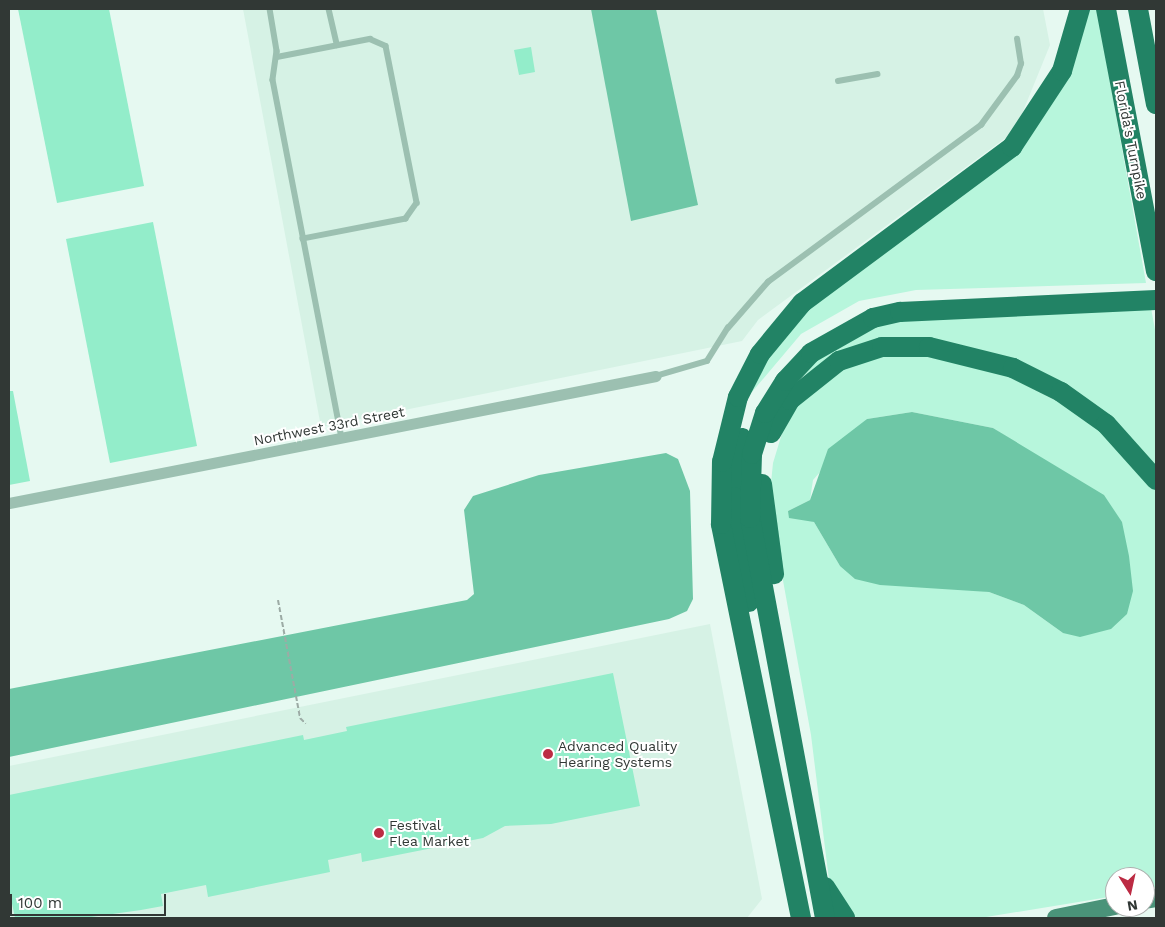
<!DOCTYPE html>
<html>
<head>
<meta charset="utf-8">
<style>
  body { margin:0 }
  #map { position:relative; width:1165px; height:927px; overflow:hidden; background:#e6f9f1; font-family:"Work Sans",sans-serif }
  div>[style] { position:absolute }
  .built>* { inset:0; background:#d6f2e5 }
  .green>* { inset:0; background:#b7f6dc }
  .water>* { inset:0; background:#6ec7a6 }
  .building>* { inset:0; background:#93edca }
  .path>* { height:2px; margin-top:-1px; transform-origin:0; background:repeating-linear-gradient(90deg,#9caba5 0 5px,transparent 0 7.5px) }
  .lane>* { height:5.5px; margin:-2.75px; padding:0 2.75px; transform-origin:2.75px; border-radius:2.75px; background:#9cc0b1 }
  .street>* { height:11px; margin:-5.5px; padding:0 5.5px; transform-origin:5.5px; border-radius:5.5px; background:#9cc0b1 }
  .primary>* { height:18px; margin:-9px; padding:0 9px; transform-origin:9px; border-radius:9px; background:#4a9379 }
  .highway>* { height:20px; margin:-10px; padding:0 10px; transform-origin:10px; border-radius:10px; background:#228365 }
  .dots>* { width:14px; height:14px; translate:-50% -50%; box-sizing:border-box; border:2px solid #fff; border-radius:50% }
  span { translate:-50% -50%; white-space:nowrap; text-align:center; line-height:1.15; -webkit-text-stroke:4px #fff; paint-order:stroke }
  .street-label { font-size:14px; color:#313835 }
  .poi-label { font-size:14px; color:#313835 }
  .left { translate:0 -50%; text-align:left }
  .frame { position:absolute; inset:0; border:10px solid #313835; pointer-events:none }
  .north { position:absolute; left:1105px; top:867px; width:50px; height:50px; box-sizing:border-box; background:#fff; border:1px solid #adafae; border-radius:50%; rotate:170deg; font-size:14px; font-weight:700; line-height:20px; text-align:center; color:#313835 }
  .north::after { content:''; display:block; margin:auto; width:18px; height:22px; background:#bc2b43; clip-path:polygon(50% 0,100% 100%,50% 72%,0 100%) }
  .scale { position:absolute; left:10px; top:894px; width:156px; height:22px; box-sizing:border-box; border:2px solid #313835; border-top:0; padding-left:6px; font-size:15px; line-height:18px; white-space:nowrap; color:#313835; -webkit-text-stroke:4px #fff; paint-order:stroke }
</style>
</head>
<body>
<div id="map">
  <div class="built">
    <i style="clip-path:polygon(243px 9px,1043px 9px,1050px 45px,1015px 131px,758px 320px,742px 341px,321px 427px)"></i>
    <i style="clip-path:polygon(710px 624px,762px 899px,747px 918px,9px 918px,9px 766px)"></i>
  </div>
  <div class="green">
    <i style="clip-path:polygon(1089px 9px,1097px 9px,1146px 283px,916px 290px,859px 301px,801px 334px,752px 392px,747px 388px,794px 318px,1028px 137px,1066px 77px)"></i>
    <i style="clip-path:polygon(1151px 308px,1156px 335px,1156px 471px,1114px 425px,969px 349px,830px 359px,798px 380px,814px 361px,868px 329px,902px 320px)"></i>
    <i style="clip-path:polygon(evenodd,900px 350px,988px 366px,1088px 417px,1156px 490px,1156px 887px,1145px 890px,1145px 877px,1115px 877px,1115px 896px,980px 918px,852px 918px,830px 888px,811px 735px,782px 575px,771px 483px,773px 463px,787px 417px,832px 371px,900px 350px,912px 412px,993px 428px,1021px 446px,1063px 633px,1024px 605px,989px 592px,840px 566px,814px 522px,788px 511px,810px 500px,813px 480px,867px 419px,912px 412px)"></i>
  </div>
  <div class="water">
    <i style="clip-path:polygon(591px 9px,656px 9px,698px 205px,631px 221px)"></i>
    <i style="clip-path:polygon(912px 412px,993px 428px,1104px 495px,1122px 522px,1129px 556px,1133px 591px,1127px 614px,1111px 629px,1080px 637px,1063px 633px,1024px 605px,989px 592px,880px 585px,855px 579px,840px 566px,814px 522px,789px 518px,788px 511px,810px 500px,828px 449px,867px 419px)"></i>
    <i style="clip-path:polygon(666px 453px,678px 459px,690px 491px,693px 599px,687px 611px,669px 619px,9px 757px,9px 689px,467px 600px,474px 594px,464px 510px,473px 496px,539px 475px)"></i>
  </div>
  <div class="building">
    <i style="clip-path:polygon(18px 9px,109px 9px,144px 186px,57px 203px)"></i>
    <i style="clip-path:polygon(531px 47px,535px 72px,519px 75px,514px 50px)"></i>
    <i style="clip-path:polygon(153px 222px,197px 446px,110px 463px,66px 239px)"></i>
    <i style="clip-path:polygon(9px 391px,13px 391px,30px 481px,9px 485px)"></i>
    <i style="clip-path:polygon(613px 673px,640px 806px,551px 824px,505px 826px,483px 838px,362px 862px,361px 853px,328px 860px,330px 872px,208px 897px,206px 885px,161px 894px,163px 906px,141px 910px,84px 918px,15px 918px,9px 889px,9px 795px,303px 735px,304px 740px,347px 731px,346px 727px)"></i>
  </div>
  <div class="path">
    <i style="left:278px;top:600px;width:120px;rotate:79.4deg"></i>
    <i style="left:300px;top:718px;width:8px;rotate:45deg"></i>
  </div>
  <div class="lane">
    <i style="left:270px;top:9px;width:43px;rotate:80.5deg"></i>
    <i style="left:277px;top:51px;width:29px;rotate:98deg"></i>
    <i style="left:273px;top:80px;width:366px;rotate:79.1deg"></i>
    <i style="left:329px;top:9px;width:37px;rotate:77deg"></i>
    <i style="left:277px;top:57px;width:95px;rotate:-11deg"></i>
    <i style="left:370px;top:39px;width:17px;rotate:24deg"></i>
    <i style="left:386px;top:46px;width:160px;rotate:78.8deg"></i>
    <i style="left:417px;top:203px;width:19px;rotate:125deg"></i>
    <i style="left:406px;top:219px;width:105px;rotate:169deg"></i>
    <i style="left:838px;top:81px;width:40px;rotate:-10deg"></i>
    <i style="left:656px;top:376px;width:53px;rotate:-16.4deg"></i>
    <i style="left:707px;top:361px;width:39px;rotate:-58deg"></i>
    <i style="left:728px;top:328px;width:61px;rotate:-49deg"></i>
    <i style="left:768px;top:282px;width:265px;rotate:-36.4deg"></i>
    <i style="left:981px;top:125px;width:61px;rotate:-53.7deg"></i>
    <i style="left:1017px;top:76px;width:13px;rotate:-72deg"></i>
    <i style="left:1021px;top:64px;width:25px;rotate:-99deg"></i>
  </div>
  <div class="street">
    <i style="left:9px;top:503px;width:659px;rotate:-11.11deg"></i>
  </div>
  <div class="primary">
    <i style="left:1145px;top:900px;width:11px;rotate:-10deg"></i>
    <i style="left:1056px;top:918px;width:60px;rotate:-11.5deg"></i>
  </div>
  <div class="highway">
    <i style="left:1106px;top:9px;width:267px;rotate:79.2deg"></i>
    <i style="left:1138px;top:9px;width:97px;rotate:79.3deg"></i>
    <i style="left:771px;top:433px;width:38px;rotate:-60deg"></i>
    <i style="left:790px;top:400px;width:63px;rotate:-38.5deg"></i>
    <i style="left:839px;top:361px;width:45px;rotate:-18deg"></i>
    <i style="left:882px;top:347px;width:47px"></i>
    <i style="left:929px;top:347px;width:87px;rotate:14deg"></i>
    <i style="left:1013px;top:368px;width:54px;rotate:26.6deg"></i>
    <i style="left:1061px;top:392px;width:55px;rotate:35.4deg"></i>
    <i style="left:1106px;top:424px;width:75px;rotate:48.2deg"></i>
    <i style="left:742px;top:438px;width:60px;rotate:97.7deg"></i>
    <i style="left:734px;top:497px;width:106px;rotate:81.9deg"></i>
    <i style="left:762px;top:484px;width:91px;rotate:82.4deg"></i>
    <i style="left:825px;top:887px;width:37px;rotate:57deg"></i>
    <i style="left:801px;top:918px;width:402px;rotate:-101.5deg"></i>
    <i style="left:721px;top:524px;width:62px;rotate:-89.1deg"></i>
    <i style="left:722px;top:462px;width:67px;rotate:-76.2deg"></i>
    <i style="left:738px;top:397px;width:48px;rotate:-62.9deg"></i>
    <i style="left:760px;top:354px;width:66px;rotate:-50.5deg"></i>
    <i style="left:802px;top:303px;width:262px;rotate:-36.6deg"></i>
    <i style="left:1012px;top:147px;width:91px;rotate:-56.7deg"></i>
    <i style="left:1062px;top:71px;width:65px;rotate:-73.8deg"></i>
    <i style="left:825px;top:918px;width:407px;rotate:-100.6deg"></i>
    <i style="left:750px;top:518px;width:64px;rotate:-88.2deg"></i>
    <i style="left:752px;top:454px;width:43px;rotate:-72.4deg"></i>
    <i style="left:765px;top:413px;width:38px;rotate:-58deg"></i>
    <i style="left:785px;top:381px;width:38px;rotate:-47deg"></i>
    <i style="left:811px;top:353px;width:71px;rotate:-29.4deg"></i>
    <i style="left:873px;top:318px;width:28px;rotate:-13deg"></i>
    <i style="left:900px;top:312px;width:256px;rotate:-2.7deg"></i>
  </div>
  <div class="dots">
    <i style="left:548px;top:754px;background:#bc2b43"></i>
    <i style="left:379px;top:833px;background:#bc2b43"></i>
  </div>
  <div class="street-label">
    <span style="left:1131px;top:140px;rotate:79deg">Florida's Turnpike</span>
    <span style="left:329px;top:426px;rotate:-11deg">Northwest 33rd Street</span>
  </div>
  <div class="poi-label">
    <span class="left" style="left:558px;top:754px">Advanced Quality<br>Hearing Systems</span>
    <span class="left" style="left:389px;top:833px">Festival<br>Flea Market</span>
  </div>
  <div class="frame"></div>
  <div class="north">N</div>
  <div class="scale">100 m</div>
</div>
</body>
</html>
